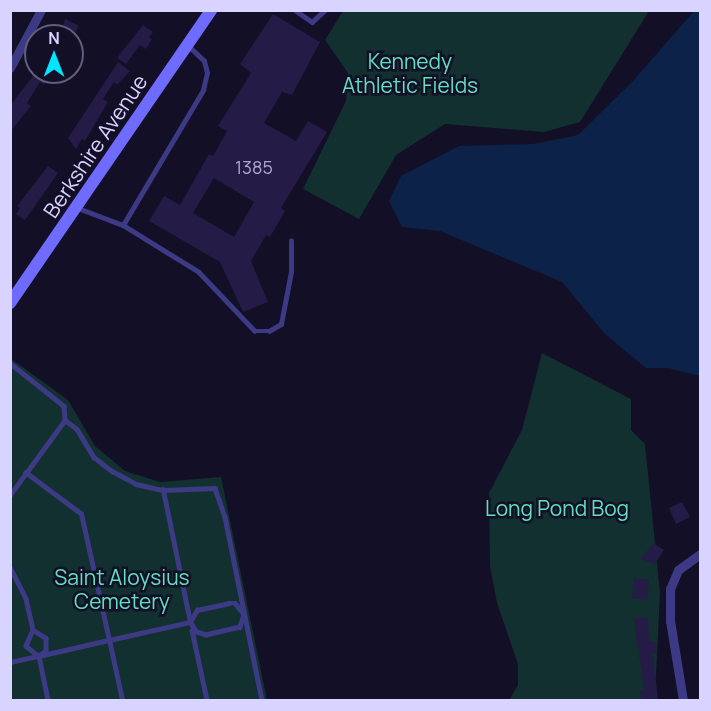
<!DOCTYPE html>
<html>
<head>
<meta charset="utf-8">
<style>
  body { margin:0 }
  #map { position:relative; width:711px; height:711px; overflow:hidden; background:#130f26; font-family:Manrope,sans-serif }
  div>[style] { position:absolute }
  .green>* { inset:0; background:#12302f }
  .water>* { inset:0; background:#0c2248 }
  .building>* { inset:0; background:#241b47 }
  .service>* { height:4.5px; margin:-2.25px; padding:0 2.25px; transform-origin:2.25px; border-radius:2.25px; background:#3d3a85 }
  .minor>* { height:9px; margin:-4.5px; padding:0 4.5px; transform-origin:4.5px; border-radius:4.5px; background:#3d3a85 }
  .secondary>* { height:12px; margin:-6px; padding:0 6px; transform-origin:6px; border-radius:6px; background:#6f6bff }
  span { translate:-50% -50%; white-space:nowrap; text-align:center; line-height:1.15; -webkit-text-stroke:5px #130f26; paint-order:stroke }
  .number-label { font-size:18px; color:#aca6d1 }
  .number-label span { -webkit-text-stroke-width:0 }
  .park-label { font-size:21px; color:#5fe0c0 }
  .street-label { font-size:21px; color:#d9d4ff }
  .frame { position:absolute; inset:0; border:12px solid #d9d4ff; pointer-events:none }
  .north { position:absolute; left:24px; top:24px; width:60px; height:60px; box-sizing:border-box; background:#130f26; border:2px solid #625e7d; border-radius:50%; rotate:0deg; font-size:16px; font-weight:700; line-height:24px; text-align:center; color:#d9d4ff }
  .north::after { content:''; display:block; margin:auto; width:21px; height:27px; background:#00e5ff; clip-path:polygon(50% 0,100% 100%,50% 72%,0 100%) }
</style>
</head>
<body>
<div id="map">
  <div class="green">
    <i style="clip-path:polygon(343px 11px,343px 10px,649px 11px,580px 122px,544px 132px,445px 124px,396px 155px,359px 219px,303px 189px,346px 101px,348px 73px,325px 40px)"></i>
    <i style="clip-path:polygon(542px 353px,631px 399px,631px 430px,645px 444px,660px 593px,655px 695px,658px 700px,509px 700px,518px 685px,518px 664px,497px 603px,490px 566px,489px 493px,522px 430px)"></i>
    <i style="clip-path:polygon(10px 358px,68px 400px,95px 446px,125px 471px,160px 482px,221px 477px,267px 700px,11px 700px)"></i>
  </div>
  <div class="water">
    <i style="clip-path:polygon(694px 11px,700px 11px,700px 376px,668px 368px,646px 368px,605px 334px,562px 282px,440px 231px,402px 227px,389px 201px,401px 176px,459px 146px,533px 144px,578px 135px,631px 83px)"></i>
  </div>
  <div class="building">
    <i style="clip-path:polygon(evenodd,273px 14px,320px 42px,292px 95px,282px 92px,264px 123px,296px 141px,308px 121px,327px 132px,281px 208px,285px 211px,270px 237px,266px 235px,251px 261px,268px 302px,243px 312px,220px 262px,149px 221px,164px 196px,180px 205px,209px 154px,213px 156px,227px 131px,218px 126px,251px 73px,240px 64px,273px 14px,214px 178px,254px 202px,234px 237px,193px 213px,214px 178px)"></i>
    <i style="clip-path:polygon(65px 19px,79px 26px,73px 36px,60px 36px)"></i>
    <i style="clip-path:polygon(143px 25px,153px 32px,149px 37px,152px 39px,146px 49px,140px 45px,126px 64px,117px 58px)"></i>
    <i style="clip-path:polygon(118px 62px,130px 71px,117px 85px,114px 82px,103px 99px,108px 102px,85px 141px,82px 139px,76px 149px,68px 138px)"></i>
    <i style="clip-path:polygon(36px 72px,53px 72px,44px 85px,40px 82px,27px 103px,31px 106px,10px 132px,12px 103px)"></i>
    <i style="clip-path:polygon(48px 166px,58px 173px,25px 220px,16px 214px,20px 208px,17px 206px)"></i>
    <i style="clip-path:polygon(682px 502px,690px 517px,676px 524px,669px 508px)"></i>
    <i style="clip-path:polygon(653px 543px,664px 550px,655px 564px,641px 559px)"></i>
    <i style="clip-path:polygon(634px 578px,649px 580px,647px 600px,632px 598px)"></i>
    <i style="clip-path:polygon(647px 617px,650px 641px,655px 642px,657px 654px,653px 654px,658px 700px,642px 700px,640px 691px,644px 690px,634px 619px)"></i>
  </div>
  <div class="service">
    <i style="left:295px;top:10px;width:21px;rotate:35deg"></i>
    <i style="left:312px;top:22px;width:18px;rotate:-43deg"></i>
    <i style="left:78px;top:208px;width:48px;rotate:20.7deg"></i>
    <i style="left:123px;top:225px;width:89px;rotate:31.7deg"></i>
    <i style="left:199px;top:272px;width:81px;rotate:46.5deg"></i>
    <i style="left:255px;top:331px;width:14px"></i>
    <i style="left:269px;top:331px;width:14px;rotate:-30deg"></i>
    <i style="left:281px;top:324px;width:53px;rotate:-79.1deg"></i>
    <i style="left:291px;top:272px;width:31px;rotate:-90deg"></i>
    <i style="left:123px;top:225px;width:157px;rotate:-59.3deg"></i>
    <i style="left:203px;top:90px;width:17px;rotate:-77deg"></i>
    <i style="left:207px;top:73px;width:12px;rotate:-104deg"></i>
    <i style="left:204px;top:61px;width:23px;rotate:-137deg"></i>
    <i style="left:10px;top:363px;width:69px;rotate:38.5deg"></i>
    <i style="left:64px;top:406px;width:14px;rotate:86deg"></i>
    <i style="left:10px;top:495px;width:27px;rotate:-54deg"></i>
    <i style="left:10px;top:567px;width:36px;rotate:63deg"></i>
    <i style="left:26px;top:599px;width:32px;rotate:77deg"></i>
    <i style="left:33px;top:630px;width:15px;rotate:32deg"></i>
    <i style="left:46px;top:638px;width:13px;rotate:90deg"></i>
    <i style="left:46px;top:651px;width:9px;rotate:144deg"></i>
    <i style="left:39px;top:656px;width:72px;rotate:-12.9deg"></i>
    <i style="left:109px;top:640px;width:129px;rotate:-102.5deg"></i>
    <i style="left:81px;top:514px;width:69px;rotate:-143.3deg"></i>
    <i style="left:26px;top:473px;width:66px;rotate:-53.7deg"></i>
    <i style="left:65px;top:420px;width:15px;rotate:37deg"></i>
    <i style="left:77px;top:429px;width:33px;rotate:59deg"></i>
    <i style="left:94px;top:457px;width:23px;rotate:38deg"></i>
    <i style="left:112px;top:471px;width:27px;rotate:28deg"></i>
    <i style="left:136px;top:484px;width:28px;rotate:13deg"></i>
    <i style="left:229px;top:603px;width:6px"></i>
    <i style="left:235px;top:603px;width:14px;rotate:51deg"></i>
    <i style="left:244px;top:614px;width:14px;rotate:107deg"></i>
    <i style="left:240px;top:627px;width:35px;rotate:167deg"></i>
    <i style="left:206px;top:635px;width:10px;rotate:-163deg"></i>
    <i style="left:196px;top:632px;width:12px;rotate:-121deg"></i>
    <i style="left:190px;top:622px;width:14px;rotate:-60deg"></i>
    <i style="left:197px;top:610px;width:33px;rotate:-12deg"></i>
    <i style="left:33px;top:630px;width:17px;rotate:114deg"></i>
    <i style="left:26px;top:646px;width:16px;rotate:38deg"></i>
    <i style="left:192px;top:630px;width:72px;rotate:77.9deg"></i>
    <i style="left:39px;top:656px;width:45px;rotate:78.4deg"></i>
    <i style="left:10px;top:662px;width:30px;rotate:-12deg"></i>
    <i style="left:122px;top:700px;width:61px;rotate:-102.2deg"></i>
    <i style="left:109px;top:640px;width:83px;rotate:-12.5deg"></i>
    <i style="left:190px;top:622px;width:135px;rotate:-101.6deg"></i>
    <i style="left:163px;top:490px;width:52px;rotate:-2.2deg"></i>
    <i style="left:215px;top:488px;width:31px;rotate:71deg"></i>
    <i style="left:225px;top:517px;width:187px;rotate:78.6deg"></i>
  </div>
  <div class="minor">
    <i style="left:10px;top:68px;width:66px;rotate:-61.9deg"></i>
    <i style="left:683px;top:700px;width:80px;rotate:-99.3deg"></i>
    <i style="left:670px;top:621px;width:32px;rotate:-90deg"></i>
    <i style="left:670px;top:589px;width:21px;rotate:-67deg"></i>
    <i style="left:678px;top:570px;width:27px;rotate:-36deg"></i>
  </div>
  <div class="secondary">
    <i style="left:10px;top:303px;width:355px;rotate:-55.5deg"></i>
  </div>
  <div class="number-label">
    <span style="left:254px;top:167px">1385</span>
  </div>
  <div class="park-label">
    <span style="left:410px;top:73px">Kennedy<br>Athletic Fields</span>
    <span style="left:557px;top:508px">Long Pond Bog</span>
    <span style="left:122px;top:589px">Saint Aloysius<br>Cemetery</span>
  </div>
  <div class="street-label">
    <span style="left:95px;top:146px;rotate:-56deg">Berkshire Avenue</span>
  </div>
  <div class="frame"></div>
  <div class="north">N</div>
</div>
</body>
</html>
